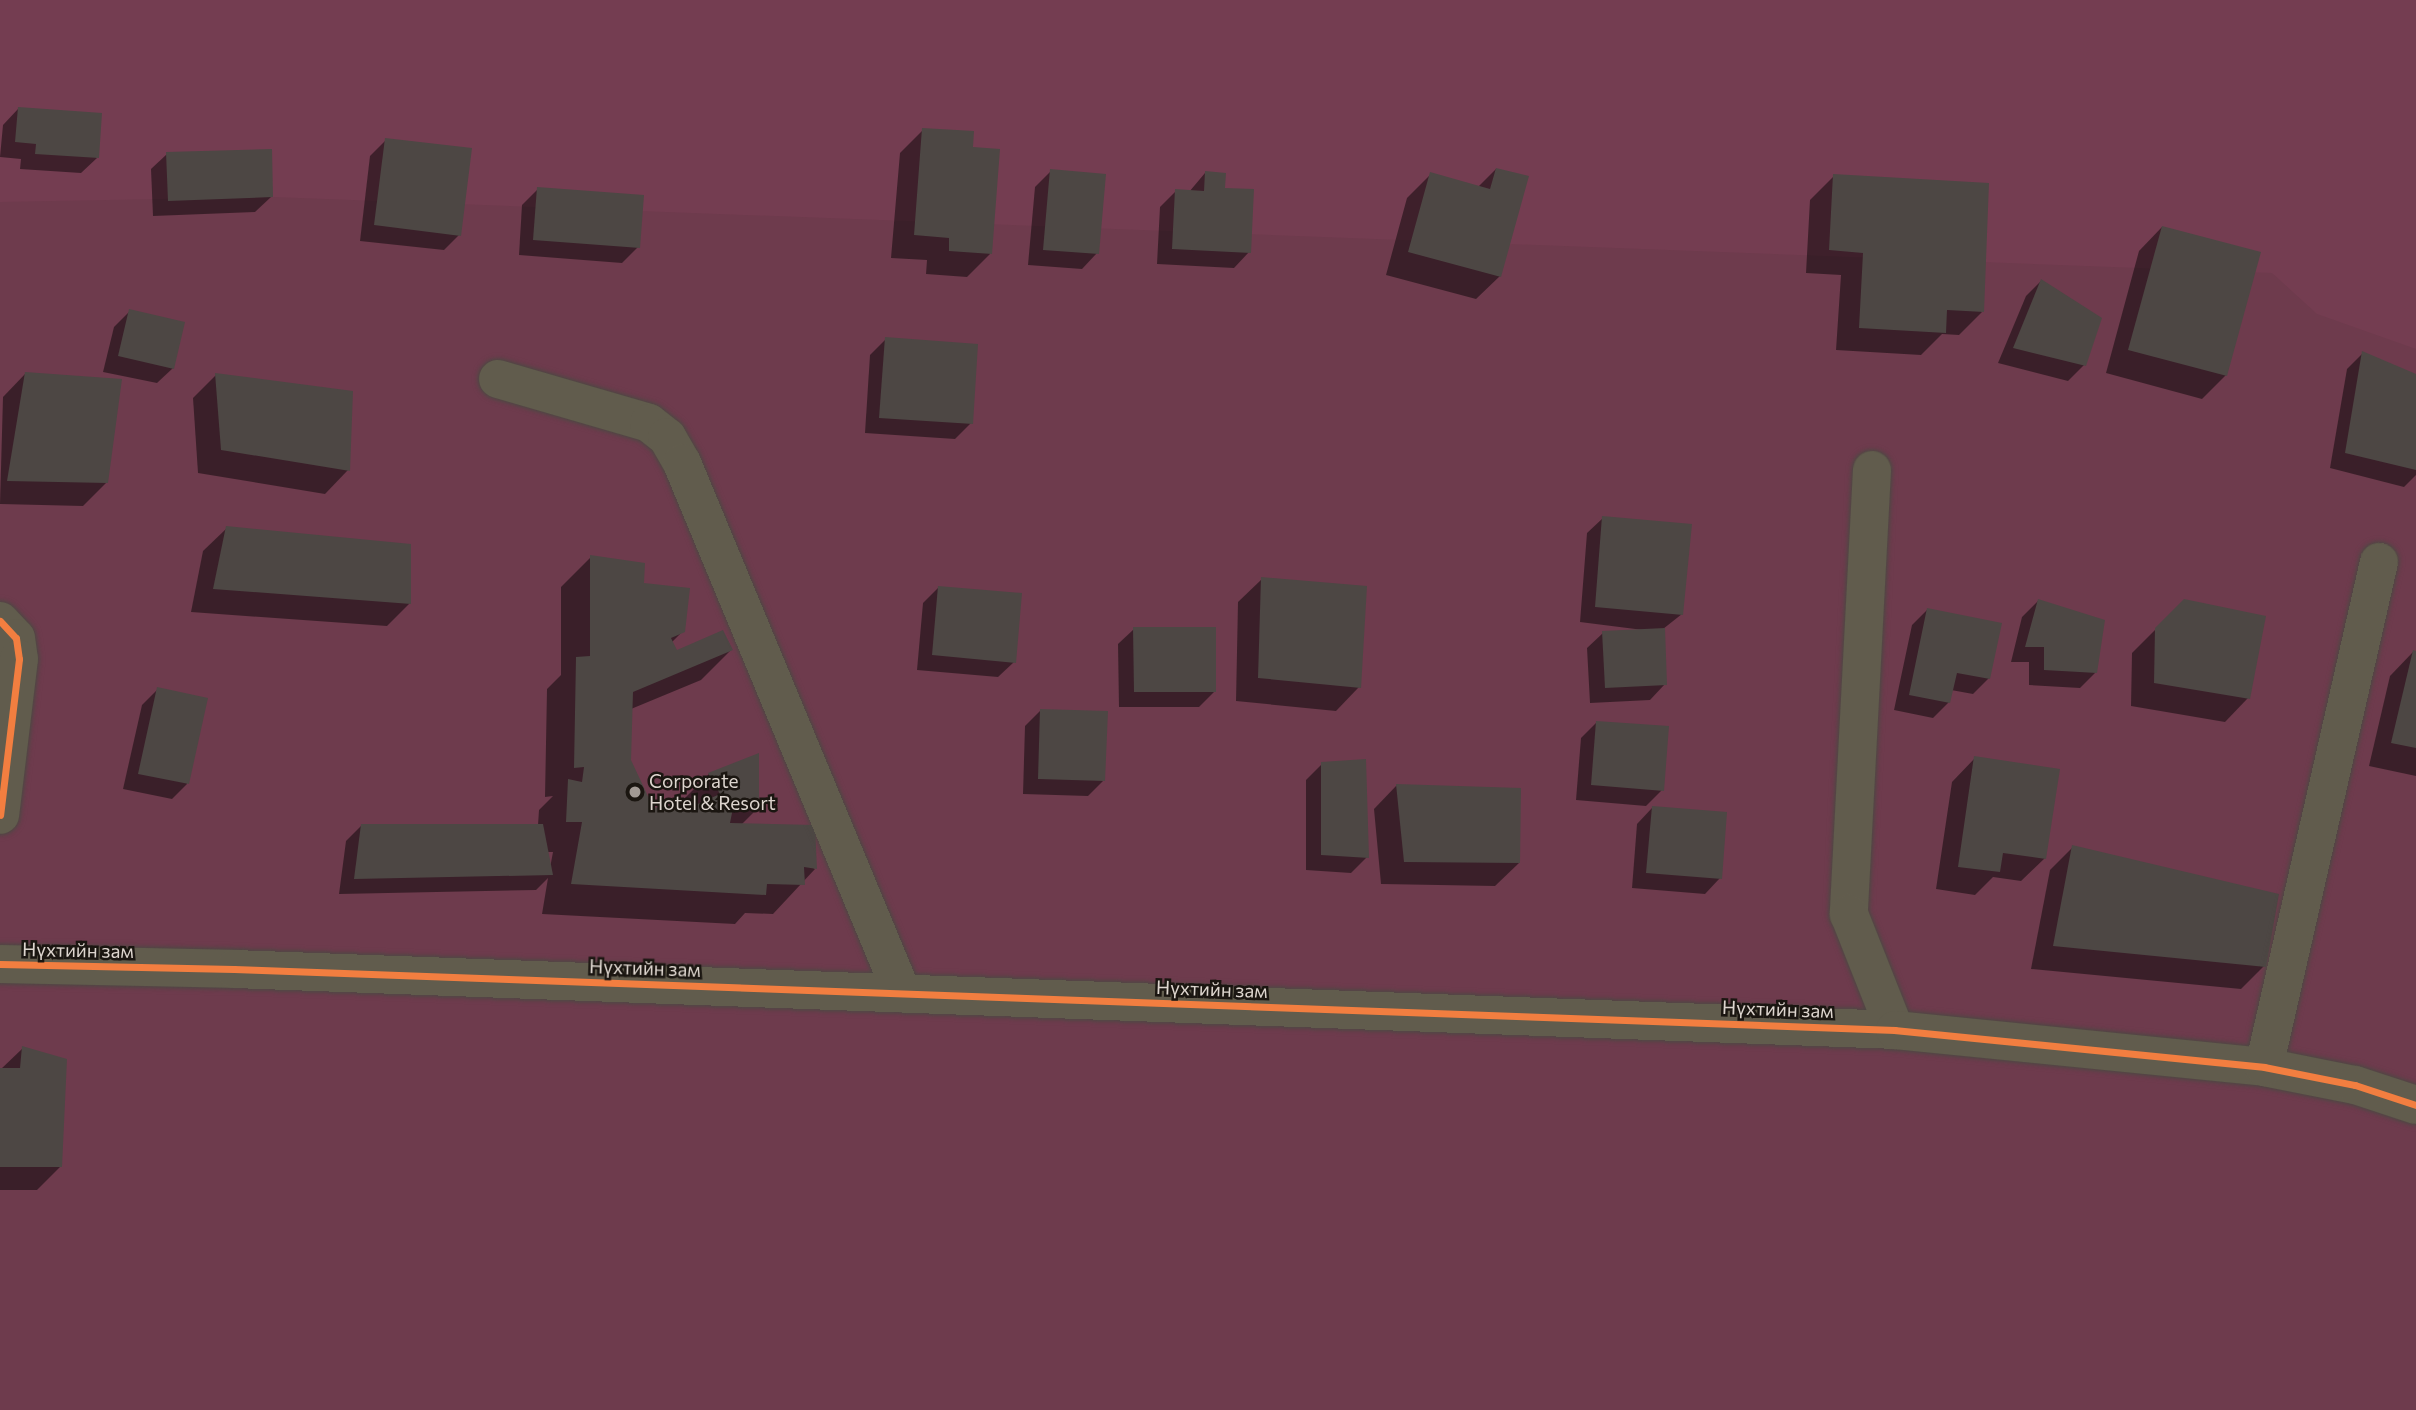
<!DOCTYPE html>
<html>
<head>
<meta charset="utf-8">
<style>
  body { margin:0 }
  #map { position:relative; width:2416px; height:1410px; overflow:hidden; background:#332d27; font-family:Commissioner,sans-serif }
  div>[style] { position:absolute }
  .green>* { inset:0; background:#6e3b4d }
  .forest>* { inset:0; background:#743d51 }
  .shadow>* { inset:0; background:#0007 }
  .building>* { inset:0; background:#4d4744 }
  .roads { filter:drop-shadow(0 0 2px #4d4843) drop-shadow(0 0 2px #4d4843) }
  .minor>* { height:38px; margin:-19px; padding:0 19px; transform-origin:19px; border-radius:19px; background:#615c4d }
  .cycleway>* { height:7px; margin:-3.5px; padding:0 3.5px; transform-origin:3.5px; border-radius:3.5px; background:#f27e40 }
  .dots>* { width:19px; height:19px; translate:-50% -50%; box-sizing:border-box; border:4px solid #1b1611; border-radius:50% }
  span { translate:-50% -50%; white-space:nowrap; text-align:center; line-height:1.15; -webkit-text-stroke:5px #1b1611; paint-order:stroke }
  .poi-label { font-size:19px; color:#ddd5ce }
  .left { translate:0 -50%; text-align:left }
  .street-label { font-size:19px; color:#ddd5ce }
</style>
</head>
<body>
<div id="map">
  <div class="green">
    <i style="clip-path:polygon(0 0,2416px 0,2416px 1410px,0 1410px)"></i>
  </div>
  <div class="forest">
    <i style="clip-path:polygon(0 0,2416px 0,2416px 349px,2317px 314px,2272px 273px,273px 197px,0 202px)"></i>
  </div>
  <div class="shadow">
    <i style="clip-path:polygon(18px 109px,97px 158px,81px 173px,20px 169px,21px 159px,0 157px,3px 125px)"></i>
    <i style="clip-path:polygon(923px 130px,971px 149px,990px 254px,967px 277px,926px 274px,927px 260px,891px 258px,900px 153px)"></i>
    <i style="clip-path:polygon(386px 140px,459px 235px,444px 250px,360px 241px,370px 156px)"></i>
    <i style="clip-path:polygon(167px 154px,271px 197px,255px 212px,153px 216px,151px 169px)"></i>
    <i style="clip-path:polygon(1496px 169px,1500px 276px,1476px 299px,1386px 275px,1407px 198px,1431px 174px,1478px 187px)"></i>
    <i style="clip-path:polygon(1051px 171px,1097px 253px,1082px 269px,1028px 265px,1035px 187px)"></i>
    <i style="clip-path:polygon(1205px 173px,1223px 189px,1249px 252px,1234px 268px,1157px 264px,1160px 207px,1176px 191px,1189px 192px)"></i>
    <i style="clip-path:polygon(1834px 176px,1982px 312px,1959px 335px,1942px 334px,1921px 355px,1836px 350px,1841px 275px,1806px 273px,1810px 200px)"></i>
    <i style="clip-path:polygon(538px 189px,638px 247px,622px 263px,519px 255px,522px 205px)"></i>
    <i style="clip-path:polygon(2162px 227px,2226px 375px,2202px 399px,2106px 373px,2139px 251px)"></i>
    <i style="clip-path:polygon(2041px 281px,2084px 365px,2068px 381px,1998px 363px,2026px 296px)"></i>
    <i style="clip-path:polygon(130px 311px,173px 368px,157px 383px,103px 372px,114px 327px)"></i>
    <i style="clip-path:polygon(886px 339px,971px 423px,955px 439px,865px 433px,870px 355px)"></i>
    <i style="clip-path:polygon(2363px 353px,2416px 376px,2416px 475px,2404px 487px,2330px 468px,2347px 369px)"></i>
    <i style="clip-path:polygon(26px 373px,107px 482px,83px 506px,0 504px,3px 397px)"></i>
    <i style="clip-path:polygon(216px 375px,348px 470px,325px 494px,198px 473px,193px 398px)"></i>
    <i style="clip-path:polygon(1603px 518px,1682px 614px,1663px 629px,1665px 684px,1650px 700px,1590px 703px,1587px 648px,1603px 633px,1651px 631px,1580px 622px,1587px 533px)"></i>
    <i style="clip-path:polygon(227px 528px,410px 603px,387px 626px,191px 612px,203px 551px)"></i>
    <i style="clip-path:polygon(evenodd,591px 557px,642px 584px,683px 631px,671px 643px,676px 653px,731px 650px,701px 680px,631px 709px,629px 760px,652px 808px,684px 813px,679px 804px,709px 774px,758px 808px,741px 825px,815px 869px,773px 914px,745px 913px,735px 924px,542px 914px,548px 878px,536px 890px,339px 894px,346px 841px,362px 825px,538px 825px,539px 810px,553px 796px,545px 797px,547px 689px,561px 675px,561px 587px,591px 557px,546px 852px,553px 852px,550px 868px,546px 852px)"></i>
    <i style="clip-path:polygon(1262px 579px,1359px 687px,1336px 711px,1236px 701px,1238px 602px)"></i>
    <i style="clip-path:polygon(939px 587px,1014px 662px,998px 677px,917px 670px,923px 603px)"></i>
    <i style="clip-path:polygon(2038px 601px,2096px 672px,2080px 688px,2029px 685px,2029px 662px,2011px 662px,2022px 617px)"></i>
    <i style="clip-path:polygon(2184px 601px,2248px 698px,2225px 722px,2131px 706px,2132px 653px)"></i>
    <i style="clip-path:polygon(1927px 610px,1989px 678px,1973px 694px,1951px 690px,1949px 702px,1933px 718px,1894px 710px,1912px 625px)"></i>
    <i style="clip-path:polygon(1134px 629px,1215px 691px,1199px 707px,1119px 707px,1118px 644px)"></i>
    <i style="clip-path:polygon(2413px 652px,2416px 653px,2416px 776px,2369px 766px,2390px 676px)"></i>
    <i style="clip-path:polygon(158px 689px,187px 784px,172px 799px,123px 789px,142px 705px)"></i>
    <i style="clip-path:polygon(1041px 710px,1103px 781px,1088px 796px,1023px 794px,1025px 726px)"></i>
    <i style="clip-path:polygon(1597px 722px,1662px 790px,1646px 806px,1576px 800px,1581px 738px)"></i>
    <i style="clip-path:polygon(1975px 758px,2045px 858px,2021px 881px,1993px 877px,1975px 895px,1936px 889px,1952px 782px)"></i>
    <i style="clip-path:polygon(1322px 764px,1367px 857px,1351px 873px,1306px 870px,1306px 780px)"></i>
    <i style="clip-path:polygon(1397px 785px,1519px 863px,1495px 886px,1381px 884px,1374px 809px)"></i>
    <i style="clip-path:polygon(1652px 808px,1720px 878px,1705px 894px,1632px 888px,1637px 824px)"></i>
    <i style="clip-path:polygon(2073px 847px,2264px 966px,2241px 989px,2031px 969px,2050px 870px)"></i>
    <i style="clip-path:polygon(23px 1048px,60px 1167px,37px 1190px,0 1190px,0 1070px)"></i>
  </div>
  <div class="building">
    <i style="clip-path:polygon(18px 107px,102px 113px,99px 158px,35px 154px,36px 144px,15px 142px)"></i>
    <i style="clip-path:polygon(922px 128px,974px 131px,973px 147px,1000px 149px,992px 254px,949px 251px,949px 238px,914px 235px)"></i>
    <i style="clip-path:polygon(385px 138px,472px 148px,461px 236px,374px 225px)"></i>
    <i style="clip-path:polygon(272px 149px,273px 197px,168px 201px,166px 152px)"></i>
    <i style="clip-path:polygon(1496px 168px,1529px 176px,1501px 277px,1408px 252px,1430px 172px,1490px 189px)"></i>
    <i style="clip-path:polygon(1050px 169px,1106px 174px,1099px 254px,1043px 250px)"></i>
    <i style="clip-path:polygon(1205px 171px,1226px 173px,1225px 188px,1254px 189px,1251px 253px,1172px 249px,1175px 189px,1204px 191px)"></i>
    <i style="clip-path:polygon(1833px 174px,1989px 183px,1984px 312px,1947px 310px,1946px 333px,1859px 328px,1863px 253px,1829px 250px)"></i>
    <i style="clip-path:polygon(537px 187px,644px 195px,640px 248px,533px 240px)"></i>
    <i style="clip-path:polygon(2162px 226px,2261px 252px,2227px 376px,2128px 350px)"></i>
    <i style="clip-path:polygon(2041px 279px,2102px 318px,2086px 366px,2013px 348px)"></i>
    <i style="clip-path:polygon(129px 309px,185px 322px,174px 369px,118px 356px)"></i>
    <i style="clip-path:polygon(885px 337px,978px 344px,973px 424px,879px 418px)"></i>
    <i style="clip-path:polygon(2362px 351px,2416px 374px,2416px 470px,2345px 453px)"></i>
    <i style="clip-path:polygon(25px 372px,122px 379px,108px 483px,7px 481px)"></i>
    <i style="clip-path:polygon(215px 373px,353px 391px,350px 471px,221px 450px)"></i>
    <i style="clip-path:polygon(1602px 516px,1692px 524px,1683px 615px,1595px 607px)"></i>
    <i style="clip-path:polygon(226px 526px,411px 544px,411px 604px,213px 589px)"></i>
    <i style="clip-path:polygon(590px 555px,645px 563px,644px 583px,690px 588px,685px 632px,671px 638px,677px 650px,723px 630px,733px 650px,633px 692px,631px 760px,653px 807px,682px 811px,720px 794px,708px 773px,759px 753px,759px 809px,733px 808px,730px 823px,815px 825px,817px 869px,804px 867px,805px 885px,767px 884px,766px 895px,571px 884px,582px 822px,566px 822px,568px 779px,582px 782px,584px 767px,574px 768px,576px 657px,590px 656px)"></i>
    <i style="clip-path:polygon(1261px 577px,1367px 586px,1361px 688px,1258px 678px)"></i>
    <i style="clip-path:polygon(938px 586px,1022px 593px,1016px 663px,932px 655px)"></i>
    <i style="clip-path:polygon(2038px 599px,2105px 620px,2097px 673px,2044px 670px,2044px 647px,2025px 647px)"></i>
    <i style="clip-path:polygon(2184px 599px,2266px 616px,2250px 699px,2154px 683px,2155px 628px)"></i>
    <i style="clip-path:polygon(1927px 608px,2002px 623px,1990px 679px,1957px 673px,1950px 703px,1909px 695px)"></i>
    <i style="clip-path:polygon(1133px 627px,1216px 627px,1216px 692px,1134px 692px)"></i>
    <i style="clip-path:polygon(1665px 628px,1667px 685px,1605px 688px,1602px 631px)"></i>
    <i style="clip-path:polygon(2413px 650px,2416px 651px,2416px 748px,2391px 743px)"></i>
    <i style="clip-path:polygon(157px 687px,208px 698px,189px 784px,138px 774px)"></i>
    <i style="clip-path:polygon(1040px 709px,1108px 711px,1105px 781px,1038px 779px)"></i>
    <i style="clip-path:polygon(1596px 721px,1669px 726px,1664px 791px,1591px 785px)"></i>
    <i style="clip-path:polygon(1974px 756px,2060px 769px,2046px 859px,2003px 853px,2000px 872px,1958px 867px)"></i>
    <i style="clip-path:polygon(1366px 759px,1369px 858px,1321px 855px,1321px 762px)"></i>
    <i style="clip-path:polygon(1396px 784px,1521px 788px,1520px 863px,1404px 862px)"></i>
    <i style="clip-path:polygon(1652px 806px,1727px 812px,1722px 879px,1646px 873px)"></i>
    <i style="clip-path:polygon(361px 824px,543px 824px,553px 875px,354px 879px)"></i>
    <i style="clip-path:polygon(2072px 845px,2279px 894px,2266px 967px,2053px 946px)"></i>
    <i style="clip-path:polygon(22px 1046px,67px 1059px,62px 1167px,0 1167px,0 1068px,20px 1068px)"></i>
  </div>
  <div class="roads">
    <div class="minor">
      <i style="left:498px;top:379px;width:157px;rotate:16.2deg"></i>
      <i style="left:649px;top:423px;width:23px;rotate:38deg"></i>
      <i style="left:667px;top:437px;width:30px;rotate:60deg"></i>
      <i style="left:682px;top:463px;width:574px;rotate:67.46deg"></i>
      <i style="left:1872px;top:470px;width:445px;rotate:93deg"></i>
      <i style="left:1849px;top:914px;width:125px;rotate:68.4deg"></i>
      <i style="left:0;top:621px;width:23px;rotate:47deg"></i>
      <i style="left:16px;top:638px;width:21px;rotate:82deg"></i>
      <i style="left:19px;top:659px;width:157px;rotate:96.9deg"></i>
      <i style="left:0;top:964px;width:234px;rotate:1.2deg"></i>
      <i style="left:234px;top:969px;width:1662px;rotate:2.1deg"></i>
      <i style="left:1895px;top:1030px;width:371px;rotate:5.7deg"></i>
      <i style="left:2264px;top:1067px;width:93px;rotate:11.2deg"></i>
      <i style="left:2355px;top:1085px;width:64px;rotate:18.2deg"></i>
      <i style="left:2264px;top:1067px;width:518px;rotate:-77.17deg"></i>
    </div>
  </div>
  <div class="cycleway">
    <i style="left:0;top:621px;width:23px;rotate:47deg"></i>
    <i style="left:16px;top:638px;width:21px;rotate:82deg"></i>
    <i style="left:19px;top:659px;width:157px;rotate:96.9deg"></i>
    <i style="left:0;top:964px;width:234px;rotate:1.2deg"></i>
    <i style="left:234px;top:969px;width:1662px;rotate:2.1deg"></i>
    <i style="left:1895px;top:1030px;width:371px;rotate:5.7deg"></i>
    <i style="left:2264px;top:1067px;width:93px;rotate:11.2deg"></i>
    <i style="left:2355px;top:1085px;width:64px;rotate:18.2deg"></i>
  </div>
  <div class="dots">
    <i style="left:635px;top:792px;background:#a29a94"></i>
  </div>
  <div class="poi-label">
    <span class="left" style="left:649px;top:792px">Corporate<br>Hotel &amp; Resort</span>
  </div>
  <div class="street-label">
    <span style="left:78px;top:950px;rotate:1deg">Нүхтийн зам</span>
    <span style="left:645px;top:968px;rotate:2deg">Нүхтийн зам</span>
    <span style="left:1212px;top:989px;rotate:2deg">Нүхтийн зам</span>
    <span style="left:1778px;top:1009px;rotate:2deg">Нүхтийн зам</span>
  </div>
</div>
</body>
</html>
